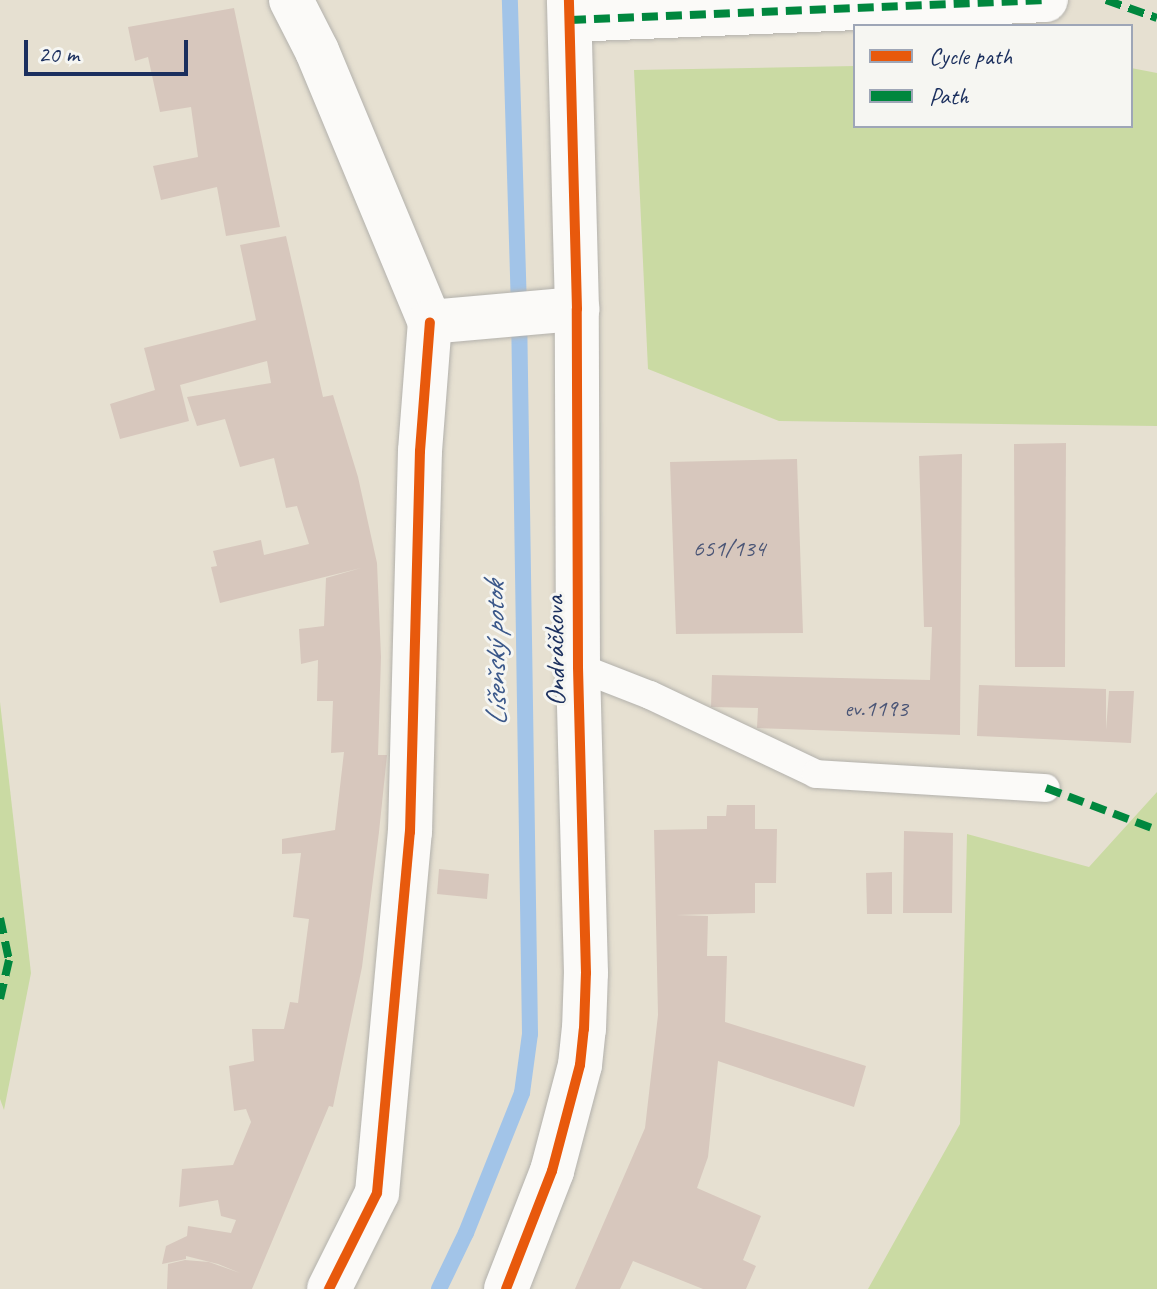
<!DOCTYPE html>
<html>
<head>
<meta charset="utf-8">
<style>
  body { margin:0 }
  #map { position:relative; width:1157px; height:1289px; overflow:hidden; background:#e6e0d1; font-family:Caveat,sans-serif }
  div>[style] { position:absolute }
  .green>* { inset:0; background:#cadaa3 }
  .stream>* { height:16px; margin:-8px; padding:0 8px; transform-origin:8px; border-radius:8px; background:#a2c4e8 }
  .building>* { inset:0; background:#d7c7bd }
  .roads { filter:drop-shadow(0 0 2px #b3b1ac) drop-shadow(0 0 2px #b3b1ac) }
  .lane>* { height:28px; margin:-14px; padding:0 14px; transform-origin:14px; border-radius:14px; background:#fbfaf8 }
  .street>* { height:44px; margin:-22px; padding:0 22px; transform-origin:22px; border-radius:22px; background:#fbfaf8 }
  .quiet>* { height:8px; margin-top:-4px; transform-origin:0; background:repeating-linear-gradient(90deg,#00873e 0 16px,transparent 0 24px) }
  .cycleway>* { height:10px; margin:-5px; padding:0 5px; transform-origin:5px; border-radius:5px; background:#e8590c }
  span { translate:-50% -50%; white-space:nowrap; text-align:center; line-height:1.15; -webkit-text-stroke:6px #f6f6f2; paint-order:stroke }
  .number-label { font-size:24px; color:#4a5576 }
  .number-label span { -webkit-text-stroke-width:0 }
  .street-label { font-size:28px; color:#1b2f5e }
  .water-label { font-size:30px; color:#3b588a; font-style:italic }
  .legend { position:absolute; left:853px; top:24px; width:280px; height:104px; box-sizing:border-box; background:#f6f6f2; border:2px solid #9ea6b7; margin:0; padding:10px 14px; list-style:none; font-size:24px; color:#1b2f5e }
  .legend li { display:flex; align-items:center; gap:16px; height:40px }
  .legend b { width:40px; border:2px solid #9ea6b7 }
  .scale { position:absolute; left:24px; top:40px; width:164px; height:36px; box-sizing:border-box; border:4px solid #1b2f5e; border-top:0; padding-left:10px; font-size:24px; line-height:28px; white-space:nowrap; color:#1b2f5e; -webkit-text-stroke:6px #f6f6f2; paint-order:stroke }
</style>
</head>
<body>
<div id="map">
  <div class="green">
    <i style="clip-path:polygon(855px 66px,855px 126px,1131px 126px,1131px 68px,1157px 73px,1157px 426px,779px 421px,648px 369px,634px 70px)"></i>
    <i style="clip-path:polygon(0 702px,31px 973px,4px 1110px,0 1099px)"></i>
    <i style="clip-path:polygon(1157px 792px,1157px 1289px,868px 1289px,960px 1124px,967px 834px,1089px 867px)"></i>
  </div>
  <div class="stream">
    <i style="left:439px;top:1289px;width:62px;rotate:-64.3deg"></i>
    <i style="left:466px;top:1233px;width:151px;rotate:-68.2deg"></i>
    <i style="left:522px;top:1093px;width:60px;rotate:-82.3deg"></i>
    <i style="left:530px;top:1034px;width:725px;rotate:-90.87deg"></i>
    <i style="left:519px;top:309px;width:309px;rotate:-91.7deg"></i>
  </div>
  <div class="building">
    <i style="clip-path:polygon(234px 8px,280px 227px,226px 236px,217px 187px,161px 200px,153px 166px,198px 157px,191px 107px,160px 112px,148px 57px,135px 61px,128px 27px)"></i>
    <i style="clip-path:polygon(286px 236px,323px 397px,333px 395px,358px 477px,377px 563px,381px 657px,378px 755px,387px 755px,379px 832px,362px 967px,333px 1107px,329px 1106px,252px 1289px,167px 1289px,168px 1264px,185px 1260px,209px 1262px,240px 1273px,218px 1264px,186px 1256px,186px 1259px,162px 1264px,166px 1246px,187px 1236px,188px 1226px,231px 1233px,236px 1220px,221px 1216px,218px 1200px,179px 1207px,182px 1169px,233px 1165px,251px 1122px,246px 1109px,234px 1111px,229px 1066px,254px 1061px,252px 1029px,284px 1029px,290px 1002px,298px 1003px,309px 919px,293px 917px,301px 853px,282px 854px,282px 839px,335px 830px,344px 752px,331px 753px,333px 701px,317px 701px,318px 660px,301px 664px,299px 629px,324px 626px,326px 578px,361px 568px,220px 603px,211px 567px,217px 566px,213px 551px,261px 540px,264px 555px,309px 544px,297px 506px,286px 508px,274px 458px,240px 467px,225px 419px,197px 426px,187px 397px,271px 383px,267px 361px,180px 385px,189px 421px,120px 439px,110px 404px,155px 390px,144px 348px,256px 320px,240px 245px)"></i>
    <i style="clip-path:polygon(1066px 443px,1065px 667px,1015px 667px,1014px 444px)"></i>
    <i style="clip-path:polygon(962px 454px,960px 735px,757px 728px,758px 708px,711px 707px,712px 675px,930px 680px,932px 627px,924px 627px,919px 456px)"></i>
    <i style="clip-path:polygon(797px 459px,803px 633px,676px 634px,670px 462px)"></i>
    <i style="clip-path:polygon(979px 685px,1106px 689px,1106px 730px,1109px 691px,1134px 691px,1131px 743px,977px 736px)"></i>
    <i style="clip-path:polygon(727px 805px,755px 805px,755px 829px,777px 829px,776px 883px,755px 883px,755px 913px,676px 915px,708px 916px,707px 956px,727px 956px,725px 1022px,866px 1066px,854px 1107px,718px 1061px,708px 1157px,697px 1188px,761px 1216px,743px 1260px,756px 1266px,746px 1289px,703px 1289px,633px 1261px,620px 1289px,575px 1289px,645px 1128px,658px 1015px,654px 830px,707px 829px,707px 816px,726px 816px)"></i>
    <i style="clip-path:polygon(904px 831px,953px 833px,952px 913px,903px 913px)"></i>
    <i style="clip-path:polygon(439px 869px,489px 874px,487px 899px,437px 894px)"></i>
    <i style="clip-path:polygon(892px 872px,892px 914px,867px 914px,866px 873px)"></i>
  </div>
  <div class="roads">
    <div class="lane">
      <i style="left:578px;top:667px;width:77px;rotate:21.3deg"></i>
      <i style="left:650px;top:695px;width:184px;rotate:25.4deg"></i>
      <i style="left:816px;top:774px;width:230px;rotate:3.5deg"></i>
    </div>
    <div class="street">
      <i style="left:291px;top:0;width:57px;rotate:63deg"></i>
      <i style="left:317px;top:51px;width:294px;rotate:67.4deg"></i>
      <i style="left:430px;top:322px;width:148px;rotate:-5.1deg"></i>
      <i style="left:570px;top:20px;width:476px;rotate:-2.4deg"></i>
      <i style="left:329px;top:1289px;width:107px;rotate:-63.4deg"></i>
      <i style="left:377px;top:1193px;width:363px;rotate:-84.8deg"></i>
      <i style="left:410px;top:832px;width:381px;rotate:-88.5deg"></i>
      <i style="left:420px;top:451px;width:129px;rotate:-85.6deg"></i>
      <i style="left:506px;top:1289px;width:127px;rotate:-68.7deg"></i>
      <i style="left:552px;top:1171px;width:110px;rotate:-75.2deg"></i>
      <i style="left:580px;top:1065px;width:36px;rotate:-84deg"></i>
      <i style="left:584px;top:1029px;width:56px;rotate:-88deg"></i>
      <i style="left:586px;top:973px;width:306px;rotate:-91.5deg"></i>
      <i style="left:578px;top:667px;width:358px;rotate:-90.2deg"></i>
      <i style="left:577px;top:309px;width:309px;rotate:-91.5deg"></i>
    </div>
  </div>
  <div class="quiet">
    <i style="left:1106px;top:0;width:54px;rotate:19.4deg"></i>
    <i style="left:570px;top:20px;width:476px;rotate:-2.4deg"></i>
    <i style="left:1046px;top:788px;width:119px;rotate:20.7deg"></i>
    <i style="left:0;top:918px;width:43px;rotate:77.9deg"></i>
    <i style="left:9px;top:960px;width:40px;rotate:103deg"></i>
  </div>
  <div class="cycleway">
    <i style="left:329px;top:1289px;width:107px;rotate:-63.4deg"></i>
    <i style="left:377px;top:1193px;width:363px;rotate:-84.8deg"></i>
    <i style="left:410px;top:832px;width:381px;rotate:-88.5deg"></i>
    <i style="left:420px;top:451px;width:129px;rotate:-85.6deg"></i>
    <i style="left:506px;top:1289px;width:127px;rotate:-68.7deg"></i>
    <i style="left:552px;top:1171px;width:110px;rotate:-75.2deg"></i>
    <i style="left:580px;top:1065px;width:36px;rotate:-84deg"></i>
    <i style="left:584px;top:1029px;width:56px;rotate:-88deg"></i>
    <i style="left:586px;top:973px;width:306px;rotate:-91.5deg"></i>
    <i style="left:578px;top:667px;width:358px;rotate:-90.2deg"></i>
    <i style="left:577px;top:309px;width:309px;rotate:-91.5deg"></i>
  </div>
  <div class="number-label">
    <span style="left:729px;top:549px">651/134</span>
    <span style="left:876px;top:709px">ev.1193</span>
  </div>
  <div class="street-label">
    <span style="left:555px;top:651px;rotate:-91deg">Ondráčkova</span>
  </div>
  <div class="water-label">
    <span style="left:495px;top:654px;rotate:-91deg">Líšeňský potok</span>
  </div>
  <ul class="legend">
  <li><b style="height:10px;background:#e8590c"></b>Cycle path</li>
  <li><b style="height:10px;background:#00873e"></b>Path</li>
  </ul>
  <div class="scale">20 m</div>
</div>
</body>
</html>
